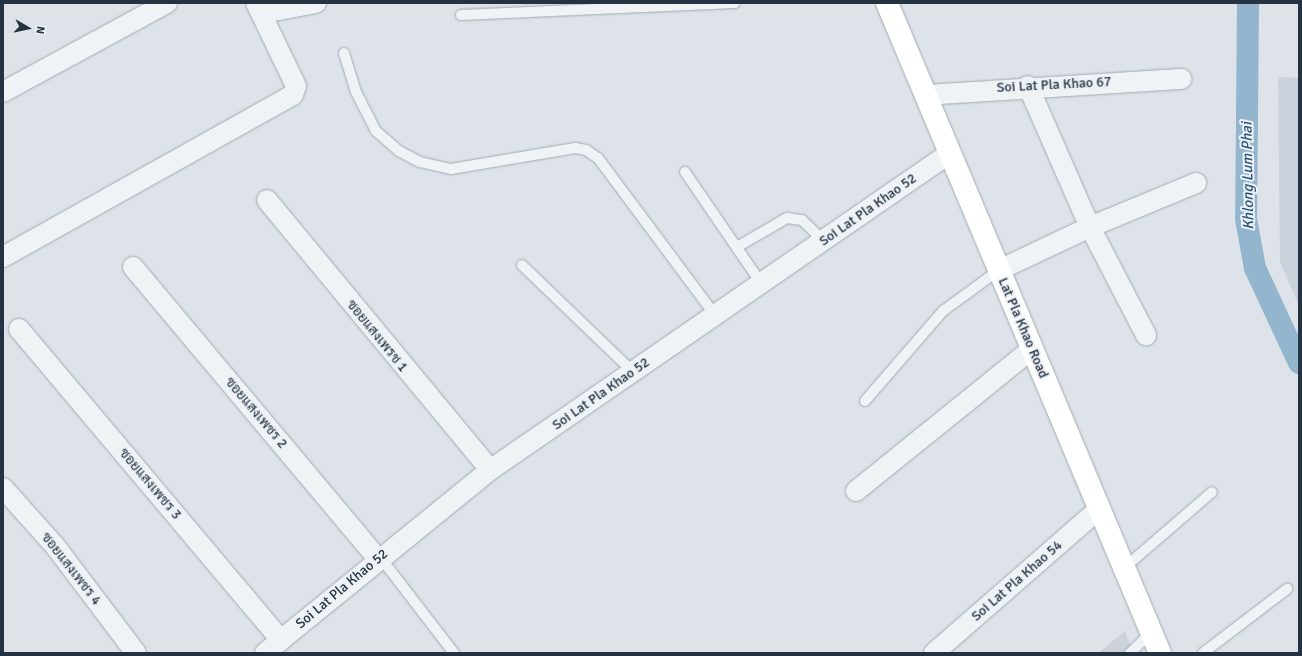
<!DOCTYPE html>
<html>
<head>
<meta charset="utf-8">
<style>
  body { margin:0 }
  #map { position:relative; width:1302px; height:656px; overflow:hidden; background:#dde3e9; font-family:Signika,Sarabun,sans-serif }
  div>[style] { position:absolute }
  .built>* { inset:0; background:#cbd2db }
  .canal>* { height:22px; margin:-11px; padding:0 11px; transform-origin:11px; border-radius:11px; background:#93b5cd }
  .roads { filter:drop-shadow(0 0 1px #a2aab3) drop-shadow(0 0 1px #a2aab3) }
  .lane>* { height:10px; margin:-5px; padding:0 5px; transform-origin:5px; border-radius:5px; background:#f0f3f6 }
  .street>* { height:20px; margin:-10px; padding:0 10px; transform-origin:10px; border-radius:10px; background:#f0f3f6 }
  .secondary>* { height:22px; margin:-11px; padding:0 11px; transform-origin:11px; border-radius:11px; background:#fff }
  span { translate:-50% -50%; white-space:nowrap; text-align:center; line-height:1.15; -webkit-text-stroke:4px #ecf1f6; paint-order:stroke }
  .street-label { font-size:14px; color:#253241 }
  .water-label { font-size:15px; color:#2b5679; font-style:italic }
  .frame { position:absolute; inset:0; border:4px solid #253241; pointer-events:none }
  .north { position:absolute; left:8px; top:8px; width:40px; height:40px; -webkit-text-stroke:3px #ecf1f6; paint-order:stroke; rotate:99deg; font-size:11px; font-weight:700; line-height:16px; text-align:center; color:#253241 }
  .north::after { content:''; display:block; margin:auto; width:14px; height:18px; background:#253241; clip-path:polygon(50% 0,100% 100%,50% 72%,0 100%) }
</style>
</head>
<body>
<div id="map">
  <div class="built">
    <i style="clip-path:polygon(1278px 77px,1299px 78px,1299px 306px,1280px 262px)"></i>
    <i style="clip-path:polygon(1125px 631px,1133px 653px,1098px 653px)"></i>
  </div>
  <div class="canal">
    <i style="left:1248px;top:3px;width:216px;rotate:90.5deg"></i>
    <i style="left:1246px;top:219px;width:50px;rotate:79.6deg"></i>
    <i style="left:1255px;top:268px;width:105px;rotate:65.1deg"></i>
  </div>
  <div class="roads">
    <div class="lane">
      <i style="left:461px;top:15px;width:274px;rotate:-2.5deg"></i>
      <i style="left:344px;top:53px;width:41px;rotate:72.9deg"></i>
      <i style="left:356px;top:92px;width:44px;rotate:62.9deg"></i>
      <i style="left:376px;top:131px;width:30px;rotate:41deg"></i>
      <i style="left:399px;top:151px;width:24px;rotate:28deg"></i>
      <i style="left:420px;top:162px;width:32px;rotate:13deg"></i>
      <i style="left:451px;top:169px;width:126px;rotate:-9.6deg"></i>
      <i style="left:575px;top:148px;width:11px;rotate:10deg"></i>
      <i style="left:586px;top:150px;width:14px;rotate:34deg"></i>
      <i style="left:598px;top:158px;width:196px;rotate:53.3deg"></i>
      <i style="left:685px;top:172px;width:135px;rotate:55.6deg"></i>
      <i style="left:737px;top:247px;width:58px;rotate:-30.1deg"></i>
      <i style="left:787px;top:218px;width:15px;rotate:8deg"></i>
      <i style="left:802px;top:220px;width:30px;rotate:44deg"></i>
      <i style="left:522px;top:265px;width:154px;rotate:43.9deg"></i>
      <i style="left:865px;top:401px;width:119px;rotate:-49.1deg"></i>
      <i style="left:943px;top:311px;width:69px;rotate:-36.2deg"></i>
      <i style="left:380px;top:557px;width:121px;rotate:52.4deg"></i>
      <i style="left:1124px;top:568px;width:116px;rotate:-40.8deg"></i>
      <i style="left:1130px;top:653px;width:29px;rotate:-44deg"></i>
      <i style="left:1203px;top:653px;width:106px;rotate:-37.3deg"></i>
    </div>
    <div class="street">
      <i style="left:263px;top:13px;width:54px;rotate:-10.7deg"></i>
      <i style="left:1028px;top:86px;width:154px;rotate:66.3deg"></i>
      <i style="left:1090px;top:227px;width:122px;rotate:62.6deg"></i>
      <i style="left:3px;top:92px;width:187px;rotate:-28.5deg"></i>
      <i style="left:925px;top:95px;width:257px;rotate:-3.6deg"></i>
      <i style="left:267px;top:200px;width:350px;rotate:50.4deg"></i>
      <i style="left:3px;top:257px;width:332px;rotate:-29.2deg"></i>
      <i style="left:293px;top:95px;width:9px;rotate:-72deg"></i>
      <i style="left:296px;top:86px;width:92px;rotate:-115.7deg"></i>
      <i style="left:133px;top:267px;width:381px;rotate:50deg"></i>
      <i style="left:999px;top:270px;width:101px;rotate:-25.3deg"></i>
      <i style="left:1090px;top:227px;width:115px;rotate:-22.5deg"></i>
      <i style="left:19px;top:329px;width:407px;rotate:49.9deg"></i>
      <i style="left:3px;top:488px;width:78px;rotate:48.1deg"></i>
      <i style="left:55px;top:546px;width:134px;rotate:52.9deg"></i>
      <i style="left:856px;top:491px;width:226px;rotate:-38.9deg"></i>
      <i style="left:265px;top:653px;width:290px;rotate:-39.1deg"></i>
      <i style="left:490px;top:470px;width:559px;rotate:-34.57deg"></i>
      <i style="left:934px;top:653px;width:219px;rotate:-41.1deg"></i>
    </div>
    <div class="secondary">
      <i style="left:887px;top:3px;width:705px;rotate:67.22deg"></i>
    </div>
  </div>
  <div class="street-label">
    <span style="left:1054px;top:85px;rotate:-3deg">Soi Lat Pla Khao 67</span>
    <span style="left:868px;top:210px;rotate:-35deg">Soi Lat Pla Khao 52</span>
    <span style="left:1023px;top:328px;rotate:67deg">Lat Pla Khao Road</span>
    <span style="left:377px;top:336px;rotate:51deg">ซอยแสงเพรช 1</span>
    <span style="left:601px;top:394px;rotate:-35deg">Soi Lat Pla Khao 52</span>
    <span style="left:256px;top:413px;rotate:50deg">ซอยแสงเพชร 2</span>
    <span style="left:150px;top:484px;rotate:50deg">ซอยแสงเพชร 3</span>
    <span style="left:71px;top:569px;rotate:52deg">ซอยแสงเพชร 4</span>
    <span style="left:1017px;top:581px;rotate:-41deg">Soi Lat Pla Khao 54</span>
    <span style="left:342px;top:589px;rotate:-40deg">Soi Lat Pla Khao 52</span>
  </div>
  <div class="water-label">
    <span style="left:1248px;top:176px;rotate:-91deg">Khlong Lum Phai</span>
  </div>
  <div class="frame"></div>
  <div class="north">N</div>
</div>
</body>
</html>
